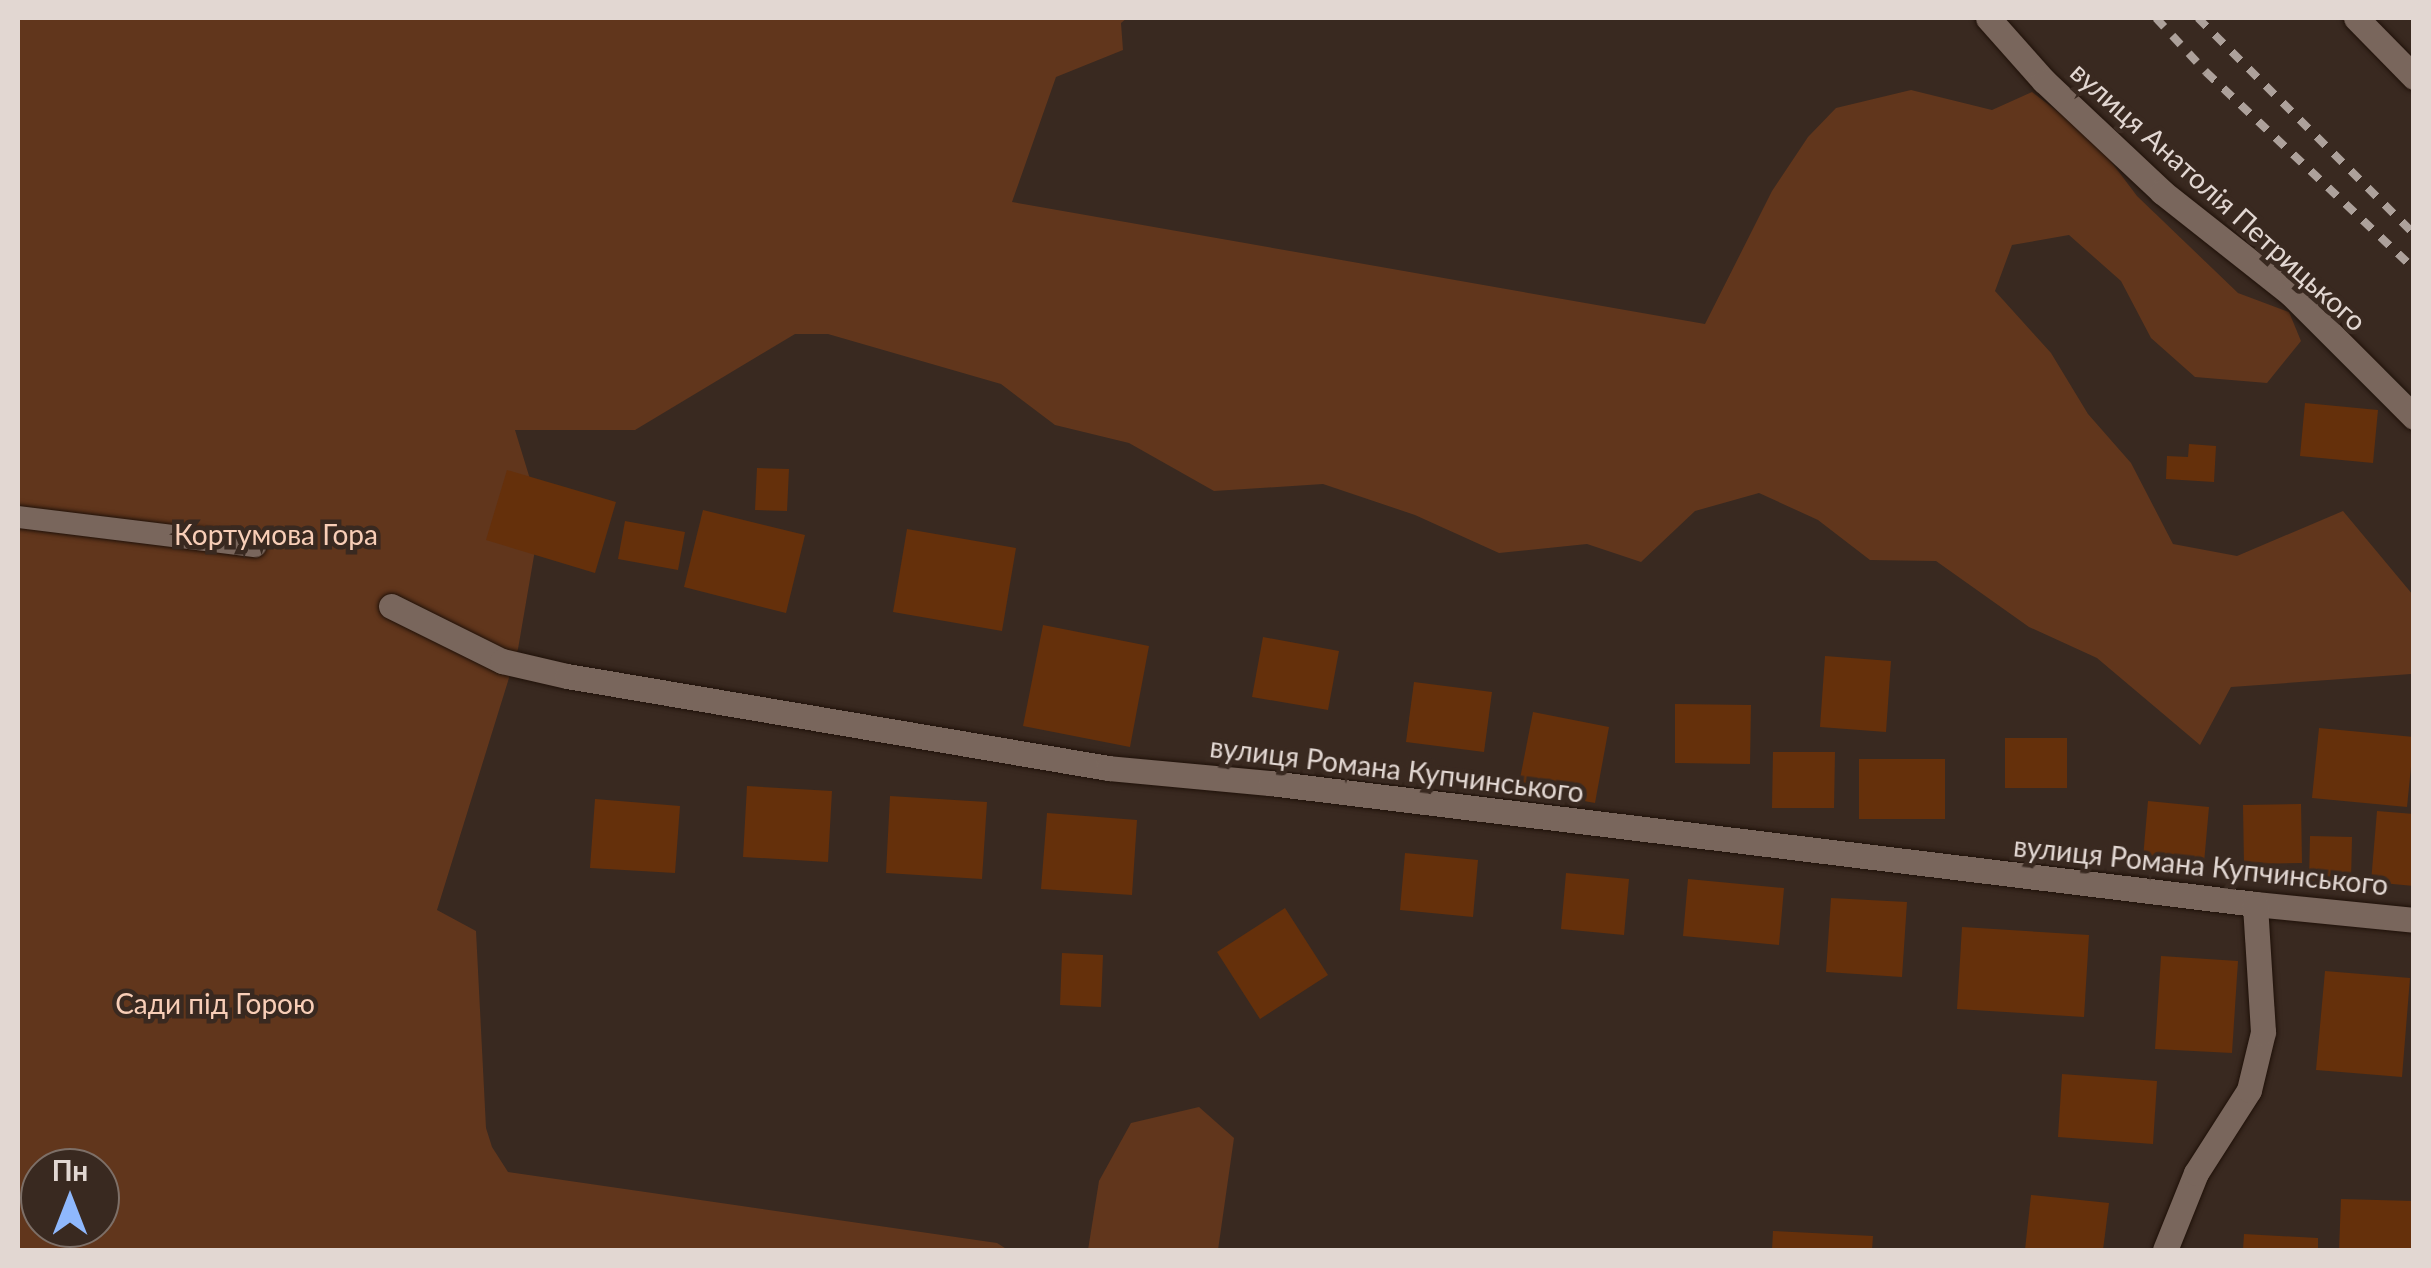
<!DOCTYPE html>
<html>
<head>
<meta charset="utf-8">
<style>
  body { margin:0 }
  #map { position:relative; width:2431px; height:1268px; overflow:hidden; background:#392920; font-family:Lato,sans-serif }
  div>[style] { position:absolute }
  .green>* { inset:0; background:#61361c }
  .building>* { inset:0; background:#65300b }
  .roads { filter:drop-shadow(0 0 2px #1f1109) drop-shadow(0 0 2px #1f1109) }
  .service>* { height:22px; margin:-11px; padding:0 11px; transform-origin:11px; border-radius:11px; background:#79665c }
  .minor>* { height:25px; margin:-12.5px; padding:0 12.5px; transform-origin:12.5px; border-radius:12.5px; background:#79665c }
  .rail>* { height:8px; margin-top:-4px; transform-origin:0; background:repeating-linear-gradient(90deg,#ada19b 0 12px,transparent 0 24px) }
  span { translate:-50% -50%; white-space:nowrap; text-align:center; line-height:1.15; -webkit-text-stroke:9px #392920; paint-order:stroke }
  .street-label { font-size:28px; color:#e2d7d2 }
  .park-label { font-size:28px; color:#f8ceb7 }
  .frame { position:absolute; inset:0; border:20px solid #e2d7d2; pointer-events:none }
  .north { position:absolute; left:20px; top:1148px; width:100px; height:100px; box-sizing:border-box; background:#392920; border:2px solid #7d6f67; border-radius:50%; rotate:0deg; font-size:28px; font-weight:700; line-height:40px; text-align:center; color:#e2d7d2 }
  .north::after { content:''; display:block; margin:auto; width:35px; height:45px; background:#8fb8fd; clip-path:polygon(50% 0,100% 100%,50% 72%,0 100%) }
</style>
</head>
<body>
<div id="map">
  <div class="green">
    <i style="clip-path:polygon(evenodd,18px 18px,1127px 18px,1121px 23px,1123px 50px,1056px 77px,1012px 202px,1705px 324px,1772px 191px,1808px 137px,1836px 108px,1911px 90px,1992px 110px,2032px 92px,2094px 139px,2137px 196px,2238px 293px,2289px 312px,2301px 341px,2267px 383px,2195px 377px,2151px 338px,2121px 281px,2069px 235px,2012px 245px,1995px 291px,2051px 353px,2088px 414px,2131px 463px,2173px 544px,2237px 556px,2343px 511px,2413px 595px,2413px 667px,2411px 674px,2231px 687px,2200px 745px,2097px 658px,2029px 627px,1936px 561px,1870px 560px,1818px 520px,1759px 493px,1695px 511px,1641px 562px,1587px 544px,1499px 553px,1415px 515px,1323px 484px,1214px 491px,1129px 443px,1055px 425px,1001px 384px,828px 334px,795px 334px,635px 430px,515px 430px,541px 515px,518px 649px,437px 910px,476px 931px,486px 1128px,492px 1147px,508px 1172px,997px 1243px,1008px 1250px,18px 1250px,18px 18px,40px 1168px,100px 1168px,100px 1228px,40px 1228px,40px 1168px)"></i>
    <i style="clip-path:polygon(1199px 1107px,1234px 1138px,1218px 1250px,1088px 1250px,1099px 1181px,1131px 1123px)"></i>
  </div>
  <div class="building">
    <i style="clip-path:polygon(2305px 403px,2378px 410px,2373px 463px,2300px 456px)"></i>
    <i style="clip-path:polygon(2189px 444px,2216px 446px,2214px 482px,2166px 479px,2167px 456px,2188px 457px)"></i>
    <i style="clip-path:polygon(757px 468px,789px 469px,787px 511px,755px 510px)"></i>
    <i style="clip-path:polygon(507px 470px,616px 502px,595px 573px,486px 540px)"></i>
    <i style="clip-path:polygon(703px 510px,805px 535px,786px 613px,684px 587px)"></i>
    <i style="clip-path:polygon(625px 521px,685px 532px,678px 570px,618px 559px)"></i>
    <i style="clip-path:polygon(907px 529px,1016px 548px,1002px 631px,893px 612px)"></i>
    <i style="clip-path:polygon(1043px 625px,1149px 646px,1130px 747px,1023px 726px)"></i>
    <i style="clip-path:polygon(1263px 637px,1339px 651px,1328px 710px,1252px 697px)"></i>
    <i style="clip-path:polygon(1825px 656px,1891px 661px,1886px 732px,1820px 727px)"></i>
    <i style="clip-path:polygon(1414px 682px,1492px 692px,1484px 752px,1406px 742px)"></i>
    <i style="clip-path:polygon(1675px 704px,1751px 705px,1750px 764px,1675px 763px)"></i>
    <i style="clip-path:polygon(1533px 712px,1609px 727px,1595px 803px,1518px 789px)"></i>
    <i style="clip-path:polygon(2319px 728px,2414px 737px,2407px 807px,2312px 798px)"></i>
    <i style="clip-path:polygon(2005px 738px,2067px 738px,2067px 788px,2005px 788px)"></i>
    <i style="clip-path:polygon(1773px 752px,1835px 752px,1834px 808px,1772px 808px)"></i>
    <i style="clip-path:polygon(1859px 759px,1945px 759px,1945px 819px,1859px 819px)"></i>
    <i style="clip-path:polygon(747px 786px,832px 791px,828px 862px,743px 857px)"></i>
    <i style="clip-path:polygon(890px 796px,987px 802px,982px 879px,886px 873px)"></i>
    <i style="clip-path:polygon(595px 799px,680px 806px,675px 873px,590px 868px)"></i>
    <i style="clip-path:polygon(2148px 801px,2209px 807px,2204px 863px,2143px 858px)"></i>
    <i style="clip-path:polygon(2301px 804px,2302px 863px,2244px 864px,2243px 805px)"></i>
    <i style="clip-path:polygon(2377px 811px,2414px 814px,2414px 886px,2371px 882px)"></i>
    <i style="clip-path:polygon(1047px 813px,1137px 820px,1132px 895px,1041px 889px)"></i>
    <i style="clip-path:polygon(2310px 836px,2352px 837px,2351px 881px,2309px 881px)"></i>
    <i style="clip-path:polygon(1405px 853px,1478px 860px,1473px 917px,1400px 910px)"></i>
    <i style="clip-path:polygon(1566px 873px,1629px 879px,1624px 935px,1561px 929px)"></i>
    <i style="clip-path:polygon(1688px 879px,1784px 888px,1779px 945px,1683px 936px)"></i>
    <i style="clip-path:polygon(1831px 898px,1907px 902px,1902px 977px,1826px 972px)"></i>
    <i style="clip-path:polygon(1285px 908px,1328px 975px,1260px 1019px,1217px 952px)"></i>
    <i style="clip-path:polygon(1962px 927px,2089px 935px,2084px 1017px,1957px 1009px)"></i>
    <i style="clip-path:polygon(1062px 953px,1103px 955px,1101px 1007px,1060px 1005px)"></i>
    <i style="clip-path:polygon(2161px 956px,2238px 961px,2232px 1053px,2155px 1049px)"></i>
    <i style="clip-path:polygon(2325px 971px,2410px 978px,2402px 1077px,2316px 1070px)"></i>
    <i style="clip-path:polygon(2062px 1074px,2157px 1081px,2153px 1144px,2058px 1137px)"></i>
    <i style="clip-path:polygon(2031px 1195px,2109px 1203px,2103px 1250px,2025px 1250px)"></i>
    <i style="clip-path:polygon(2341px 1199px,2414px 1201px,2413px 1250px,2339px 1250px)"></i>
    <i style="clip-path:polygon(1773px 1231px,1873px 1236px,1872px 1250px,1772px 1250px)"></i>
    <i style="clip-path:polygon(2244px 1234px,2318px 1238px,2318px 1250px,2243px 1250px)"></i>
  </div>
  <div class="roads">
    <div class="service">
      <i style="left:18px;top:517px;width:239px;rotate:7deg"></i>
    </div>
    <div class="minor">
      <i style="left:1988px;top:18px;width:84px;rotate:48.4deg"></i>
      <i style="left:2044px;top:81px;width:162px;rotate:43.2deg"></i>
      <i style="left:2162px;top:192px;width:164px;rotate:38.3deg"></i>
      <i style="left:2291px;top:294px;width:174px;rotate:45deg"></i>
      <i style="left:2356px;top:18px;width:83px;rotate:45.5deg"></i>
      <i style="left:391px;top:606px;width:124px;rotate:26.4deg"></i>
      <i style="left:502px;top:661px;width:67px;rotate:13deg"></i>
      <i style="left:567px;top:676px;width:549px;rotate:9.65deg"></i>
      <i style="left:1108px;top:768px;width:163px;rotate:5.3deg"></i>
      <i style="left:1270px;top:783px;width:992px;rotate:7deg"></i>
      <i style="left:2255px;top:904px;width:160px;rotate:5.7deg"></i>
      <i style="left:2165px;top:1250px;width:83px;rotate:-68.1deg"></i>
      <i style="left:2196px;top:1173px;width:98px;rotate:-57.4deg"></i>
      <i style="left:2249px;top:1090px;width:60px;rotate:-76.4deg"></i>
      <i style="left:2263px;top:1032px;width:128px;rotate:-93.6deg"></i>
    </div>
  </div>
  <div class="rail">
    <i style="left:2156px;top:18px;width:74px;rotate:47.2deg"></i>
    <i style="left:2206px;top:72px;width:286px;rotate:43.4deg"></i>
    <i style="left:2198px;top:18px;width:305px;rotate:45deg"></i>
  </div>
  <div class="street-label">
    <span style="left:2219px;top:196px;rotate:42deg">вулиця Анатолія Петрицького</span>
    <span style="left:1397px;top:769px;rotate:7deg">вулиця Романа Купчинського</span>
    <span style="left:2201px;top:865px;rotate:6deg">вулиця Романа Купчинського</span>
  </div>
  <div class="park-label">
    <span style="left:276px;top:534px">Кортумова Гора</span>
    <span style="left:215px;top:1003px">Сади під Горою</span>
  </div>
  <div class="frame"></div>
  <div class="north">Пн</div>
</div>
</body>
</html>
